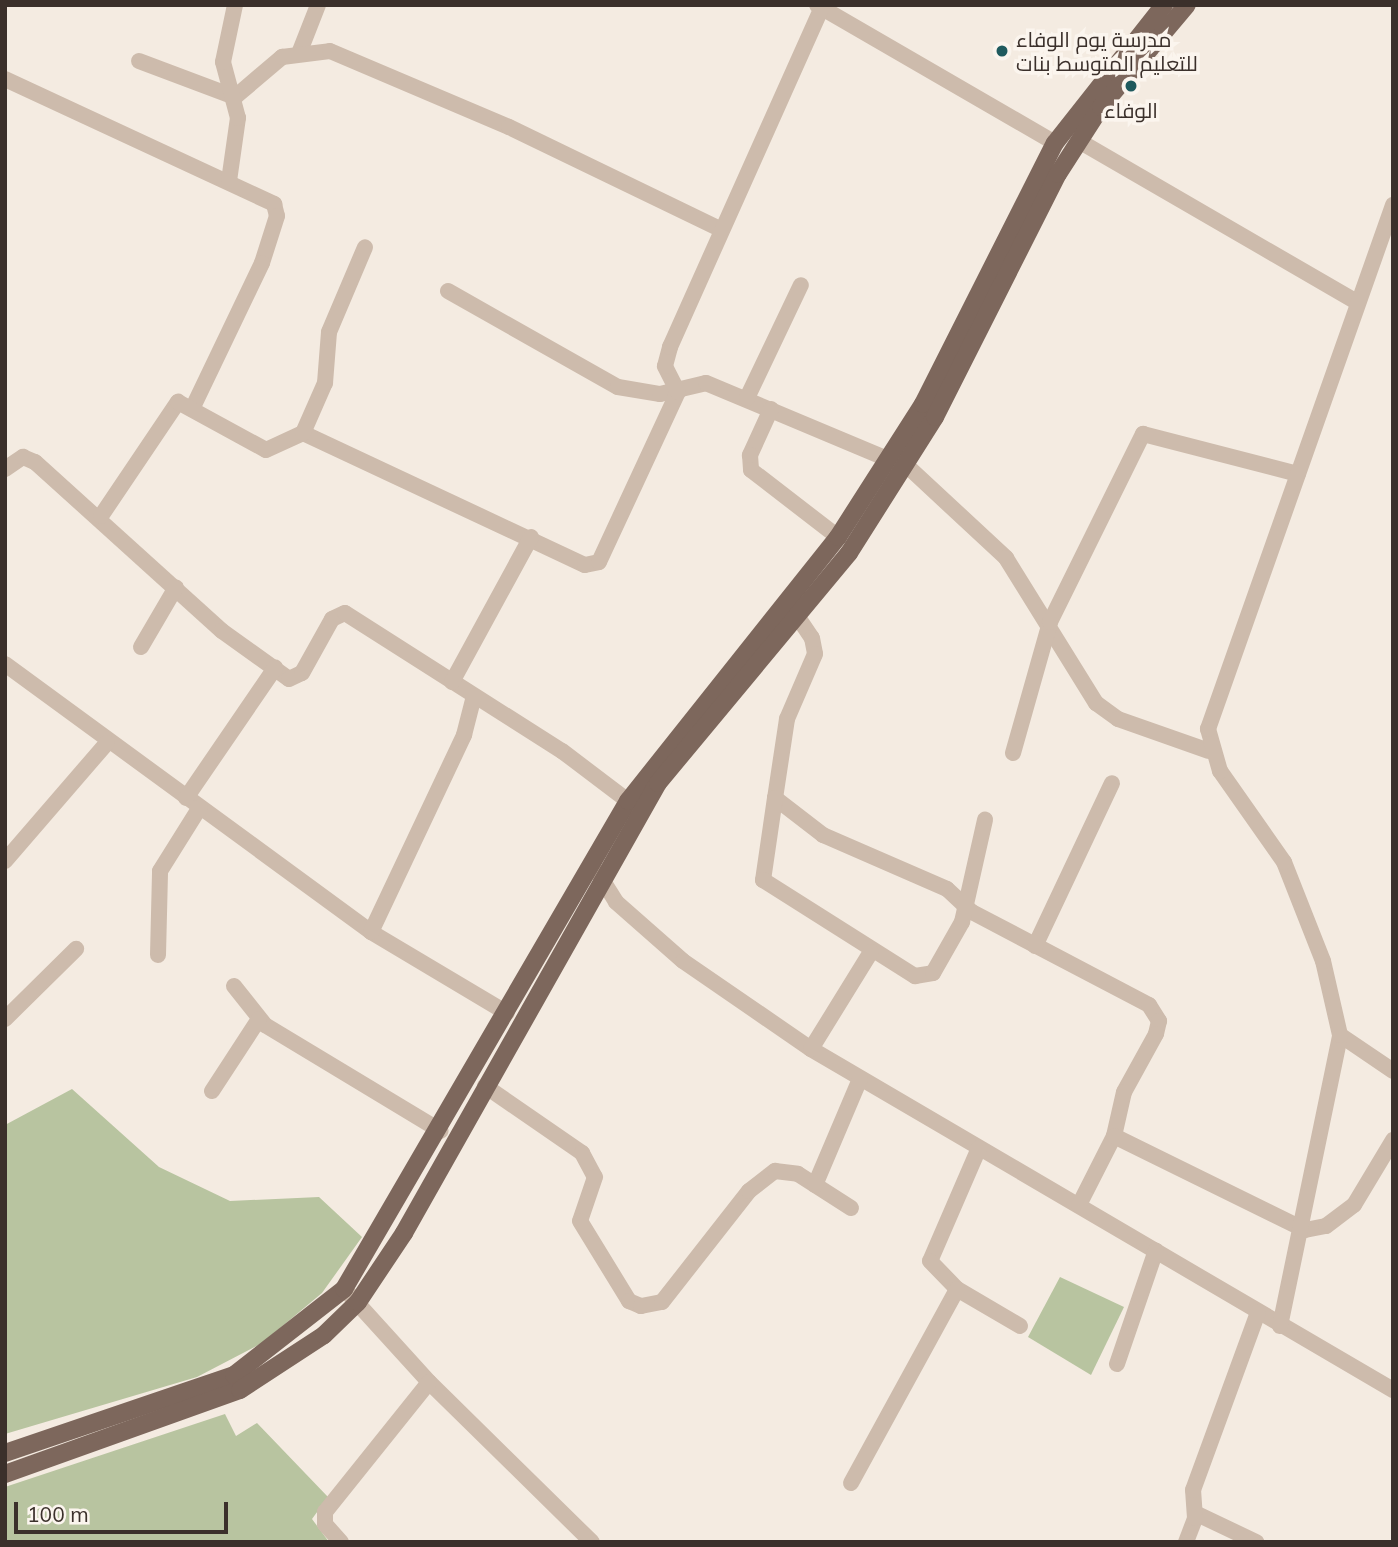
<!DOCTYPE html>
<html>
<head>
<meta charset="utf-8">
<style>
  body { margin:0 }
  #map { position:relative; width:1398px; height:1547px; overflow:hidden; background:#f4ebe1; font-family:Mulish,Cairo,sans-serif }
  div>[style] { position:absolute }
  .green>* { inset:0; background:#b8c4a0 }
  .minor>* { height:16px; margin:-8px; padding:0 8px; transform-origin:8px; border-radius:8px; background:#cdbbac }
  .major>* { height:18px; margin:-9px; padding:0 9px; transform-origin:9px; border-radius:9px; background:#7d675c }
  .dots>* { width:19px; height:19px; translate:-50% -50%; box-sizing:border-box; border:4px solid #fbf5ee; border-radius:50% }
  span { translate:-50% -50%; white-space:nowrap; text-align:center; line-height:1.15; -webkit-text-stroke:7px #fbf5ee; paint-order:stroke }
  .poi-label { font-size:21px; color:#3b302b }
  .left { translate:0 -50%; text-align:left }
  .frame { position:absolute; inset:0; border:7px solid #3b302b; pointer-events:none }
  .scale { position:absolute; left:14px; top:1502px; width:214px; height:32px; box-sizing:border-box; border:4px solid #3b302b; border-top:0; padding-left:9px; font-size:21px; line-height:24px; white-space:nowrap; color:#3b302b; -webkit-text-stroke:5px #fbf5ee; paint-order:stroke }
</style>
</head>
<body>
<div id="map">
  <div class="green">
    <i style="clip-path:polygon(72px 1089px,159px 1167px,230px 1201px,319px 1197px,362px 1237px,322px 1293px,262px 1343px,197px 1377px,5px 1434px,5px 1125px)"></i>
    <i style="clip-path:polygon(1060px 1277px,1124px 1307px,1091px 1375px,1028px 1337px)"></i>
    <i style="clip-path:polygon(225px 1414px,236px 1436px,257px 1423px,328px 1497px,312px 1519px,329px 1542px,5px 1542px,5px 1487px)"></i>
  </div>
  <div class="minor">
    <i style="left:817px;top:5px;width:275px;rotate:30.1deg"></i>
    <i style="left:300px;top:51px;width:49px;rotate:-68.6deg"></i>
    <i style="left:139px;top:61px;width:103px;rotate:20.6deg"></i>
    <i style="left:5px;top:79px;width:297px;rotate:24.9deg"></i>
    <i style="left:274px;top:204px;width:12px;rotate:76deg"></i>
    <i style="left:277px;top:216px;width:49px;rotate:107.7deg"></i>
    <i style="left:262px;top:263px;width:162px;rotate:115.6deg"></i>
    <i style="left:235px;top:97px;width:62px;rotate:-40.4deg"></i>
    <i style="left:282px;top:57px;width:48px;rotate:-7.1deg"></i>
    <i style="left:330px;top:51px;width:194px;rotate:23deg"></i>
    <i style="left:509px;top:127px;width:234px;rotate:25.8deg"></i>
    <i style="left:1079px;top:141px;width:321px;rotate:30.1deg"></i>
    <i style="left:229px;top:181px;width:64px;rotate:-81.9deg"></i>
    <i style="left:238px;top:118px;width:58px;rotate:-105deg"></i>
    <i style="left:223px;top:62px;width:58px;rotate:-78.1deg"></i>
    <i style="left:448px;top:291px;width:195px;rotate:29.5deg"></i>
    <i style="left:618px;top:387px;width:43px;rotate:9.5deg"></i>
    <i style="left:660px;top:394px;width:47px;rotate:-13.4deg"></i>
    <i style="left:706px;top:383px;width:197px;rotate:22.7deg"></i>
    <i style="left:747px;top:398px;width:125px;rotate:-64.5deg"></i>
    <i style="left:771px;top:409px;width:51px;rotate:114.5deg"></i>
    <i style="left:750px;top:455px;width:15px;rotate:86deg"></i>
    <i style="left:751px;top:470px;width:110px;rotate:37.6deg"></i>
    <i style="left:303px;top:433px;width:311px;rotate:25.1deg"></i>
    <i style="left:585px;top:565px;width:14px;rotate:-12deg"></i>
    <i style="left:599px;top:562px;width:187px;rotate:-65.1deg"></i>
    <i style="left:678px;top:392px;width:29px;rotate:-117deg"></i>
    <i style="left:665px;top:366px;width:20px;rotate:-75deg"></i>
    <i style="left:670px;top:347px;width:370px;rotate:-65.9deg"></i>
    <i style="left:905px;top:464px;width:138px;rotate:42.9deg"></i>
    <i style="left:1006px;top:558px;width:171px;rotate:58.2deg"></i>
    <i style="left:1096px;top:703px;width:27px;rotate:36deg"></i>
    <i style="left:1118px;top:719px;width:96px;rotate:19.4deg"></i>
    <i style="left:5px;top:469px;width:22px;rotate:-34deg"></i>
    <i style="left:23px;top:457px;width:13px;rotate:23deg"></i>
    <i style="left:35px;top:462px;width:252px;rotate:42.1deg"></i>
    <i style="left:222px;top:631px;width:82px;rotate:35.6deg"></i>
    <i style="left:289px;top:679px;width:14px;rotate:-25deg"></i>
    <i style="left:302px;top:673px;width:62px;rotate:-60.9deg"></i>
    <i style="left:332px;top:619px;width:14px;rotate:-25deg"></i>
    <i style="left:345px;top:613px;width:257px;rotate:32.5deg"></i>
    <i style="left:562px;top:751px;width:83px;rotate:37.1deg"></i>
    <i style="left:101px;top:516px;width:138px;rotate:-56deg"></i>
    <i style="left:178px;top:402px;width:100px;rotate:28.6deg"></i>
    <i style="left:266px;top:450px;width:41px;rotate:-24.7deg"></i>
    <i style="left:303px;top:433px;width:55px;rotate:-66.3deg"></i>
    <i style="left:325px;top:383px;width:51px;rotate:-85.5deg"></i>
    <i style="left:329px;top:332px;width:92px;rotate:-67deg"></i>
    <i style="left:791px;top:607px;width:37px;rotate:56deg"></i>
    <i style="left:812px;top:638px;width:16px;rotate:79deg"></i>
    <i style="left:815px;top:654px;width:71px;rotate:113.3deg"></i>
    <i style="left:787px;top:719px;width:80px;rotate:98.6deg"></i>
    <i style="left:775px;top:798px;width:61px;rotate:37.6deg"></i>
    <i style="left:823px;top:835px;width:135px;rotate:23.5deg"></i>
    <i style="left:947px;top:889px;width:34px;rotate:43deg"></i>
    <i style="left:972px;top:912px;width:200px;rotate:27.7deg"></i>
    <i style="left:1149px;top:1005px;width:19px;rotate:58deg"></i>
    <i style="left:1159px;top:1021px;width:13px;rotate:103deg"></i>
    <i style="left:1156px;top:1034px;width:66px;rotate:118.9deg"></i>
    <i style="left:1124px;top:1092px;width:45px;rotate:102.8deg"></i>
    <i style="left:141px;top:647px;width:69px;rotate:-59.7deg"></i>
    <i style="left:5px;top:664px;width:454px;rotate:36.2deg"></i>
    <i style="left:371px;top:932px;width:158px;rotate:30.8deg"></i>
    <i style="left:452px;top:682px;width:165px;rotate:-61.4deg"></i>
    <i style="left:1013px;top:753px;width:136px;rotate:-74.2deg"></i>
    <i style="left:1050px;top:622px;width:210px;rotate:-63.7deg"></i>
    <i style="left:1143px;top:434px;width:160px;rotate:14.5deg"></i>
    <i style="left:186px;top:798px;width:158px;rotate:-55.6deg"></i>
    <i style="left:775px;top:798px;width:83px;rotate:98.3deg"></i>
    <i style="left:763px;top:880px;width:180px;rotate:32.3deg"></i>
    <i style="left:915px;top:976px;width:18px;rotate:-9deg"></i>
    <i style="left:933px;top:973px;width:59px;rotate:-60.4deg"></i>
    <i style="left:962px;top:922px;width:105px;rotate:-77.3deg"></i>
    <i style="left:5px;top:861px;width:156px;rotate:-49.2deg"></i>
    <i style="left:598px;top:873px;width:34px;rotate:58deg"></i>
    <i style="left:616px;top:902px;width:89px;rotate:41.4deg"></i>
    <i style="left:683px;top:961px;width:155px;rotate:34.5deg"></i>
    <i style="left:811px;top:1049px;width:675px;rotate:30.37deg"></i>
    <i style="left:371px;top:932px;width:218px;rotate:-64.7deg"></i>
    <i style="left:464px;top:735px;width:40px;rotate:-75.6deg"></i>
    <i style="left:1035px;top:946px;width:180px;rotate:-64.7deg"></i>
    <i style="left:158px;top:955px;width:84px;rotate:-88.6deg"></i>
    <i style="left:160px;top:871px;width:75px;rotate:-58deg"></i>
    <i style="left:234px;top:986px;width:50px;rotate:51.5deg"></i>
    <i style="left:265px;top:1025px;width:205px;rotate:31.1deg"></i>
    <i style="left:5px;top:1019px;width:100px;rotate:-44.6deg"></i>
    <i style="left:1340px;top:1035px;width:64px;rotate:34.2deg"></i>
    <i style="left:811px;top:1049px;width:114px;rotate:-58.3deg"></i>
    <i style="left:485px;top:1086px;width:118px;rotate:34.6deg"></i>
    <i style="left:582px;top:1153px;width:27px;rotate:62deg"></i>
    <i style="left:595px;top:1177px;width:46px;rotate:108.8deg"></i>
    <i style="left:580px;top:1221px;width:94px;rotate:58.5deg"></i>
    <i style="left:629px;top:1301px;width:13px;rotate:23deg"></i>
    <i style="left:641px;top:1306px;width:21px;rotate:-11deg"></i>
    <i style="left:662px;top:1302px;width:141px;rotate:-51.9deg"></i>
    <i style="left:749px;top:1191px;width:33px;rotate:-38deg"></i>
    <i style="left:775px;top:1171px;width:23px;rotate:7deg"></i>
    <i style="left:798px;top:1174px;width:63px;rotate:32.7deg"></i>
    <i style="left:212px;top:1091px;width:86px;rotate:-56.9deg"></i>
    <i style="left:979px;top:1148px;width:123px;rotate:113.4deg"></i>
    <i style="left:930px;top:1261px;width:39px;rotate:46deg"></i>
    <i style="left:957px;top:1289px;width:73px;rotate:30.4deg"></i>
    <i style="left:815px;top:1185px;width:115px;rotate:-67deg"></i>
    <i style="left:1079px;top:1205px;width:77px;rotate:-63.1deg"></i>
    <i style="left:1114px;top:1136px;width:213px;rotate:26.2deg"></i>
    <i style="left:1305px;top:1230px;width:21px;rotate:-11deg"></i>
    <i style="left:1326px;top:1226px;width:35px;rotate:-37deg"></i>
    <i style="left:1354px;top:1205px;width:76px;rotate:-59deg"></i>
    <i style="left:349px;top:1294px;width:119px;rotate:47.7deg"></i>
    <i style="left:429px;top:1382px;width:228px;rotate:44.5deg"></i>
    <i style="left:1280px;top:1326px;width:297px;rotate:-78.3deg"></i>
    <i style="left:1340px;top:1035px;width:76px;rotate:-102.9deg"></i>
    <i style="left:1323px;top:961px;width:106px;rotate:-111.5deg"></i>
    <i style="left:1284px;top:862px;width:111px;rotate:-125.1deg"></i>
    <i style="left:1220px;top:771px;width:44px;rotate:-105.9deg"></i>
    <i style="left:1208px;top:729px;width:556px;rotate:-70.55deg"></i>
    <i style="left:1117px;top:1364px;width:120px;rotate:-71.1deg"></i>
    <i style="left:851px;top:1483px;width:221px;rotate:-61.3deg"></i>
    <i style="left:1195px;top:1513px;width:68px;rotate:25.4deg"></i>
    <i style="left:341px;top:1542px;width:24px;rotate:-132deg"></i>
    <i style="left:325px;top:1524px;width:12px;rotate:-90deg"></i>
    <i style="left:325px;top:1512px;width:166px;rotate:-51.3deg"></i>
    <i style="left:1186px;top:1542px;width:26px;rotate:-69deg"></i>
    <i style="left:1195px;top:1518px;width:28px;rotate:-94deg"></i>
    <i style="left:1193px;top:1490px;width:189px;rotate:-69.9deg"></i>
  </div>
  <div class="major">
    <i style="left:5px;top:1453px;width:242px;rotate:-18.8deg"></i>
    <i style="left:234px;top:1375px;width:140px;rotate:-38deg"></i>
    <i style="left:344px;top:1289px;width:565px;rotate:-59.8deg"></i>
    <i style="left:628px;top:801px;width:337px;rotate:-51.5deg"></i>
    <i style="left:838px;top:537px;width:158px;rotate:-57.4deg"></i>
    <i style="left:923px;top:404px;width:292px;rotate:-63.2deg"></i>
    <i style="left:1055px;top:143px;width:176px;rotate:-51.7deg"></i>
    <i style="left:5px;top:1474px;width:250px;rotate:-19.7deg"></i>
    <i style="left:240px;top:1390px;width:100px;rotate:-33.2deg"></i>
    <i style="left:324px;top:1335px;width:47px;rotate:-44.1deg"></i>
    <i style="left:358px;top:1302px;width:83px;rotate:-56.3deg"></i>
    <i style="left:404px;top:1233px;width:517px;rotate:-60.56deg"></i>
    <i style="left:658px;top:783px;width:299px;rotate:-50.3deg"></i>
    <i style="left:849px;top:553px;width:161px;rotate:-57.7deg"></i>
    <i style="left:935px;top:417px;width:272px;rotate:-63.2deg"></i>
    <i style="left:1058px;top:174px;width:80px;rotate:-57.3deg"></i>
    <i style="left:1101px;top:107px;width:133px;rotate:-49.9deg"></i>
  </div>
  <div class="dots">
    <i style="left:1002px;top:51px;background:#1f5a5e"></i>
    <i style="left:1131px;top:86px;background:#1f5a5e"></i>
  </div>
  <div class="poi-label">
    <span class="left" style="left:1016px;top:51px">مدرسة يوم الوفاء<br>للتعليم المتوسط بنات</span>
    <span style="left:1131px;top:110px">الوفاء</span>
  </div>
  <div class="frame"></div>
  <div class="scale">100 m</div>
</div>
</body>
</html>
